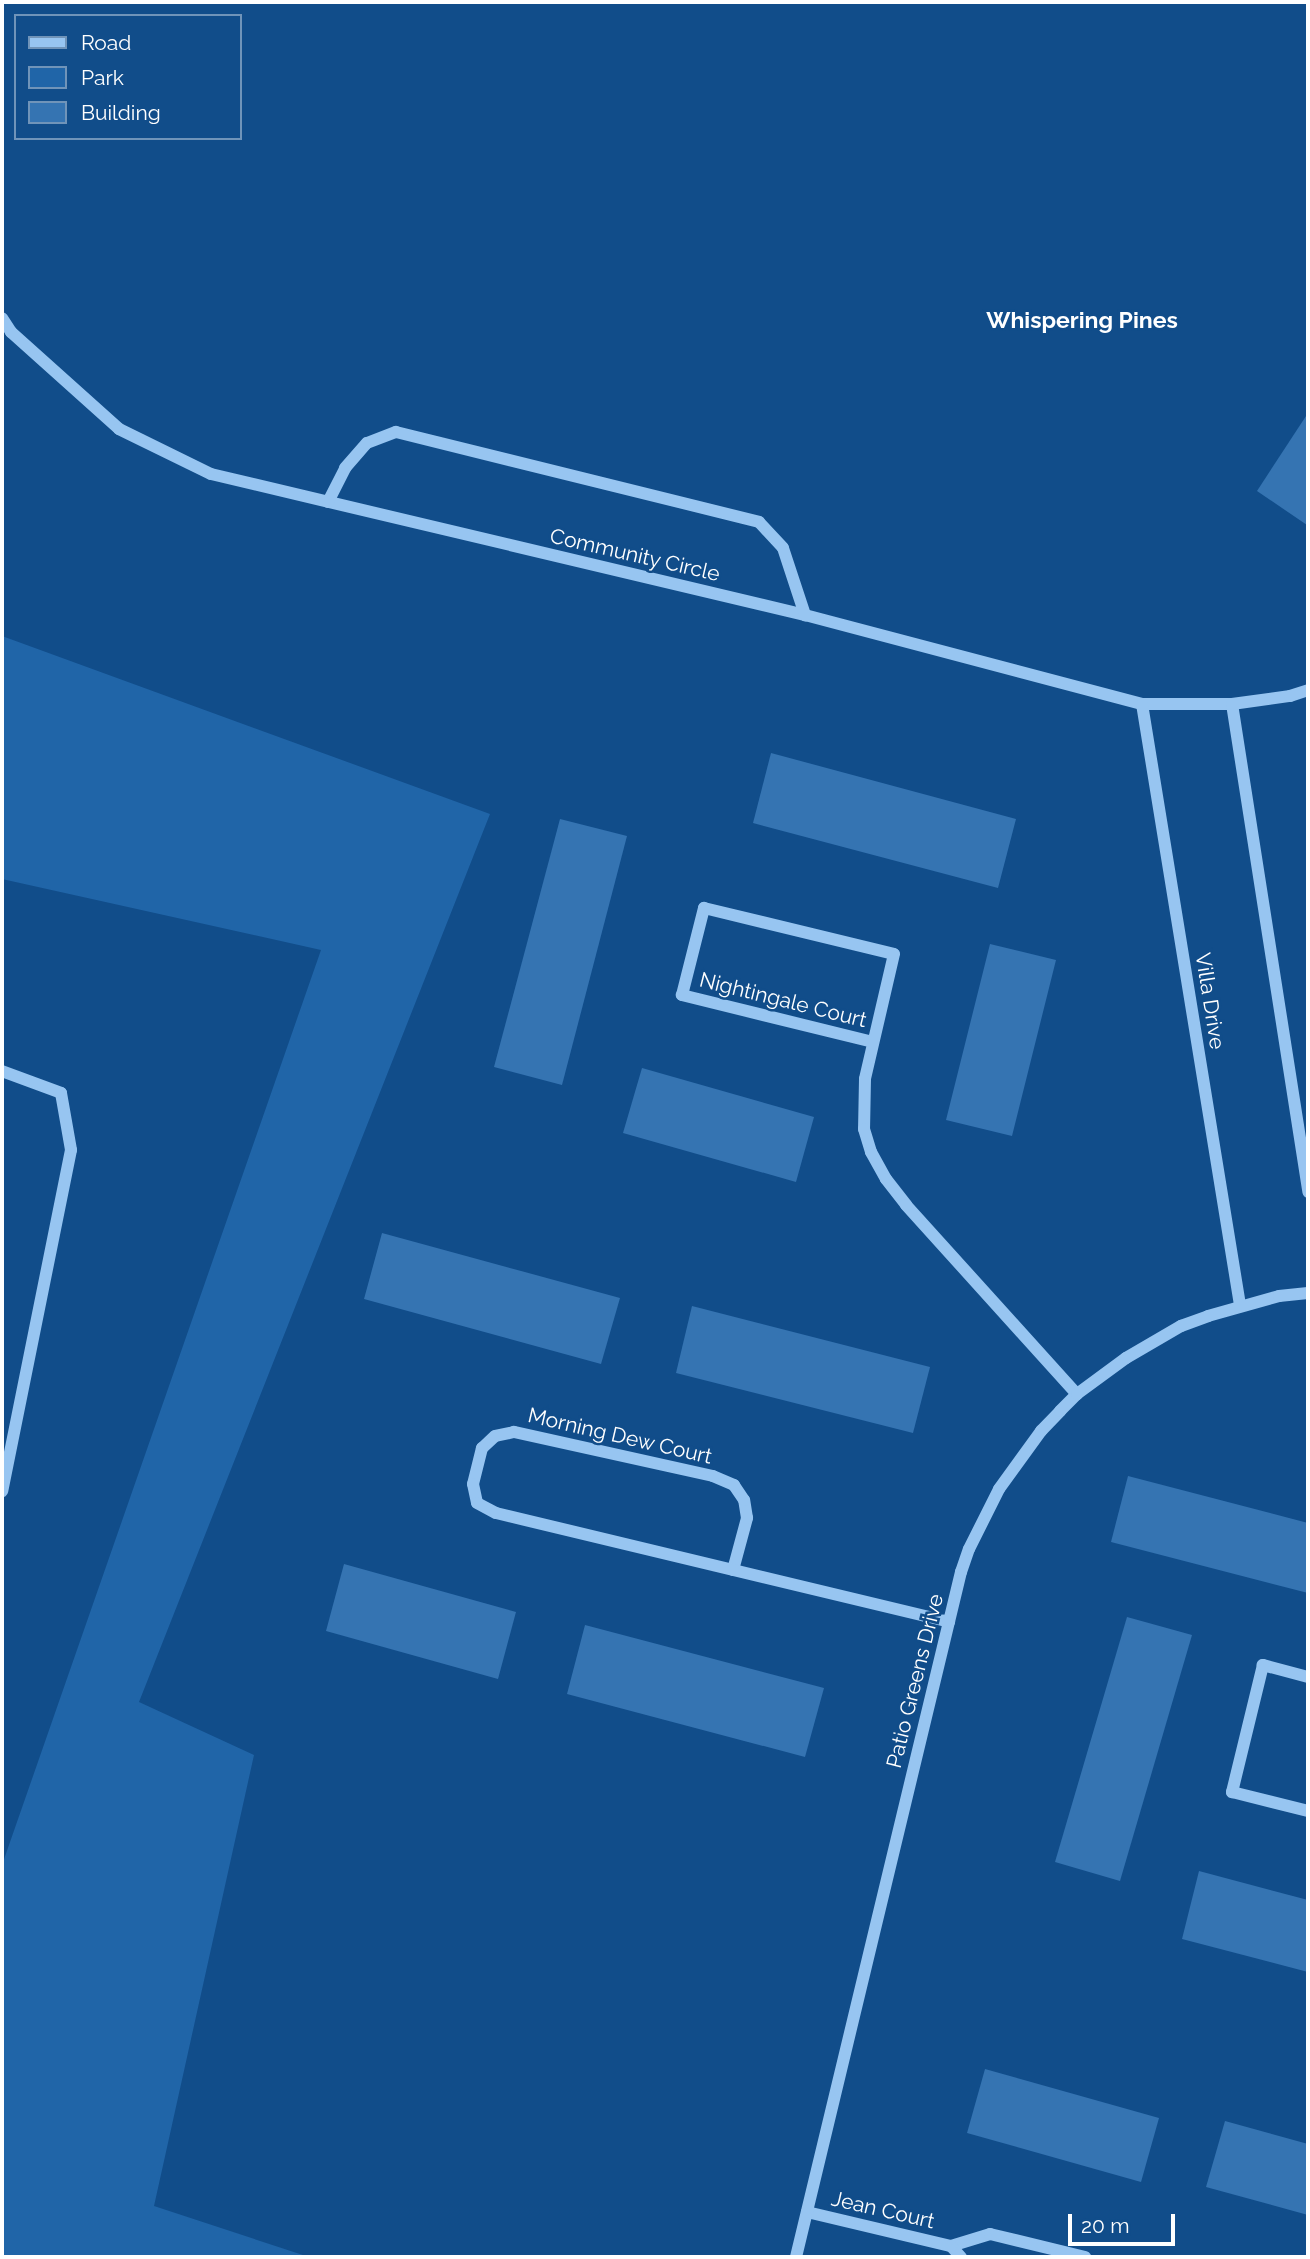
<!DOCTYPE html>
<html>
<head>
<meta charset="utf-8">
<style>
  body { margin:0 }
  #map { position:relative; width:1310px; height:2259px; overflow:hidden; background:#114d8a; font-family:Raleway,sans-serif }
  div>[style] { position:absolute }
  .green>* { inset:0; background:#2065a8 }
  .building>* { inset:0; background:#3574b2 }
  .minor>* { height:12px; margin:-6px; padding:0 6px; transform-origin:6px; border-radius:6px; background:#97c5f1 }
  span { translate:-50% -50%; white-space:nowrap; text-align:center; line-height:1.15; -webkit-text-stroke:5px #114d8a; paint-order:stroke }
  .street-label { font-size:21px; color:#fff }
  .neighbourhood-label { font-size:23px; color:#fff; font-weight:700 }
  .frame { position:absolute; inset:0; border:4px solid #fff; pointer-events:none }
  .legend { position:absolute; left:14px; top:14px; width:228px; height:126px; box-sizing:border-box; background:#114d8a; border:2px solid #7094b9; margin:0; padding:9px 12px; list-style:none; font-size:21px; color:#fff }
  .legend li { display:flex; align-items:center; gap:14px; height:35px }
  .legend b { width:35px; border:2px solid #7094b9 }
  .scale { position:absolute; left:1068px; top:2214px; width:107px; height:32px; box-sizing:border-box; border:4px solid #fff; border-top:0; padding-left:9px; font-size:21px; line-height:24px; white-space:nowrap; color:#fff; -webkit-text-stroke:5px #114d8a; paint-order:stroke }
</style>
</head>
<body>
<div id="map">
  <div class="green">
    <i style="clip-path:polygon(2px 636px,490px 814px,139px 1702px,254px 1755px,154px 2206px,309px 2257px,2px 2257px,2px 1865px,321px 950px,2px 879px)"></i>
  </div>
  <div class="building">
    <i style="clip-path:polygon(1308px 413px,1308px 523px,1307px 525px,1257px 491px)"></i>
    <i style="clip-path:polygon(771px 753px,1016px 819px,998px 888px,753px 823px)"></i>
    <i style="clip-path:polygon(560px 819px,627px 836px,562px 1085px,494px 1067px)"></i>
    <i style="clip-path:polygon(990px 944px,1056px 960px,1012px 1136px,946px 1120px)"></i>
    <i style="clip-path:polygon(642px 1068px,814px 1117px,796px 1182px,623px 1133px)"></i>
    <i style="clip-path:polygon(382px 1233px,620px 1298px,601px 1364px,364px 1299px)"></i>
    <i style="clip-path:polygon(692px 1306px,930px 1367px,913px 1433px,676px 1373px)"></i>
    <i style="clip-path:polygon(1128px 1476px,1308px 1523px,1308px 1593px,1111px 1542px)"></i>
    <i style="clip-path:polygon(344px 1564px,516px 1612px,498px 1679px,326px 1631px)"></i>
    <i style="clip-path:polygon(1127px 1617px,1192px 1635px,1120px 1881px,1055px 1862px)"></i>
    <i style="clip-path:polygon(585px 1625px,824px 1688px,805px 1757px,567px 1694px)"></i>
    <i style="clip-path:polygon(1199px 1871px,1308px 1900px,1308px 1972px,1182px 1939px)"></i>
    <i style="clip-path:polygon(985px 2069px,1159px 2118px,1141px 2182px,967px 2133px)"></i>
    <i style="clip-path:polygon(1225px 2121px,1308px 2144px,1308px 2215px,1206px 2187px)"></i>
  </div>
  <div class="minor">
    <i style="left:2px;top:318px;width:17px;rotate:57deg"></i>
    <i style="left:11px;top:332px;width:145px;rotate:41.9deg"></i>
    <i style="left:119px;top:429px;width:102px;rotate:26.1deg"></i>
    <i style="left:211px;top:474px;width:611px;rotate:13.35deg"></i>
    <i style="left:805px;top:615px;width:349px;rotate:14.8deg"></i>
    <i style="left:1142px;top:704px;width:90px"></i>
    <i style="left:1232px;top:704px;width:59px;rotate:-7.9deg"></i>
    <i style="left:1290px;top:696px;width:19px;rotate:-18deg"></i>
    <i style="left:328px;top:502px;width:38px;rotate:-63deg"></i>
    <i style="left:345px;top:468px;width:33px;rotate:-49deg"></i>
    <i style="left:367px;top:443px;width:31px;rotate:-21deg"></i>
    <i style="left:396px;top:432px;width:374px;rotate:13.9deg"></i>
    <i style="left:759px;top:522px;width:35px;rotate:47deg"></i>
    <i style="left:783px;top:548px;width:71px;rotate:71.8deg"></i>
    <i style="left:1142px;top:704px;width:609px;rotate:80.74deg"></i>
    <i style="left:1232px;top:704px;width:494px;rotate:81.1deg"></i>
    <i style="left:873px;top:1042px;width:197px;rotate:-166.2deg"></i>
    <i style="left:682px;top:995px;width:90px;rotate:-75.8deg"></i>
    <i style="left:704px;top:908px;width:195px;rotate:13.6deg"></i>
    <i style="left:894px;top:954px;width:128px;rotate:103.1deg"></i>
    <i style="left:865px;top:1079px;width:50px;rotate:91.1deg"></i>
    <i style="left:864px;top:1129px;width:24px;rotate:73deg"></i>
    <i style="left:871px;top:1152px;width:31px;rotate:61deg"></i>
    <i style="left:886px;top:1179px;width:33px;rotate:52deg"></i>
    <i style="left:906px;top:1205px;width:255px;rotate:47.9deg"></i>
    <i style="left:2px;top:1071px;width:63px;rotate:20.4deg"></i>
    <i style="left:61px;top:1093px;width:58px;rotate:80deg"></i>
    <i style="left:71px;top:1150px;width:348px;rotate:101.4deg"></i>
    <i style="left:733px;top:1570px;width:54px;rotate:-74.9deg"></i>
    <i style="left:747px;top:1518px;width:18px;rotate:-99deg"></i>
    <i style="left:744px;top:1500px;width:18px;rotate:-124deg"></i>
    <i style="left:734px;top:1485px;width:23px;rotate:-157deg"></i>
    <i style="left:713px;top:1476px;width:204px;rotate:-167.5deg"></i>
    <i style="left:514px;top:1432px;width:19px;rotate:168deg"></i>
    <i style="left:495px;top:1436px;width:18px;rotate:137deg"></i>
    <i style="left:482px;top:1448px;width:37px;rotate:104deg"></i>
    <i style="left:473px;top:1484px;width:19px;rotate:78deg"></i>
    <i style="left:477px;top:1503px;width:21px;rotate:28deg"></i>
    <i style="left:496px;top:1513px;width:466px;rotate:13.5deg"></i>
    <i style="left:1308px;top:1677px;width:47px;rotate:-165.1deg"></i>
    <i style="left:1263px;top:1665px;width:131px;rotate:103.7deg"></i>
    <i style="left:1232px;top:1792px;width:78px;rotate:14deg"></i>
    <i style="left:807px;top:2212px;width:148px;rotate:13.3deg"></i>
    <i style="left:951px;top:2246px;width:41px;rotate:-17.1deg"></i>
    <i style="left:990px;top:2234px;width:98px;rotate:13.6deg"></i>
    <i style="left:951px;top:2246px;width:15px;rotate:48deg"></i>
    <i style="left:796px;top:2257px;width:705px;rotate:-76.46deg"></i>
    <i style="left:961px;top:1572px;width:24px;rotate:-71deg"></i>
    <i style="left:969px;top:1549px;width:67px;rotate:-63.4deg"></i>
    <i style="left:999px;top:1489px;width:72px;rotate:-54.1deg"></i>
    <i style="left:1041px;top:1431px;width:28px;rotate:-46deg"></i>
    <i style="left:1060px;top:1411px;width:24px;rotate:-45deg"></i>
    <i style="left:1077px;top:1394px;width:61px;rotate:-36.3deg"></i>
    <i style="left:1126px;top:1358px;width:64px;rotate:-30.2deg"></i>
    <i style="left:1181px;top:1326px;width:29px;rotate:-20deg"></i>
    <i style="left:1208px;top:1316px;width:74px;rotate:-15.7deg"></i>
    <i style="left:1279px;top:1296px;width:29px;rotate:-6deg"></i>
  </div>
  <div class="street-label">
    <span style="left:635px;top:555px;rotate:13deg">Community Circle</span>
    <span style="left:783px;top:1000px;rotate:14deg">Nightingale Court</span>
    <span style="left:1210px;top:1001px;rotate:81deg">Villa Drive</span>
    <span style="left:620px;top:1436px;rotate:13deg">Morning Dew Court</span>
    <span style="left:915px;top:1681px;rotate:-76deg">Patio Greens Drive</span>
    <span style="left:883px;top:2210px;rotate:13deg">Jean Court</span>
  </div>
  <div class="neighbourhood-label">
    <span style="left:1082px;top:320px">Whispering Pines</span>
  </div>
  <div class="frame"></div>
  <ul class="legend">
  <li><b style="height:9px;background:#97c5f1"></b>Road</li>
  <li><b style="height:19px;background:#2065a8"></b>Park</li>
  <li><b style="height:19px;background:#3574b2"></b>Building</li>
  </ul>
  <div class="scale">20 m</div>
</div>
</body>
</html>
